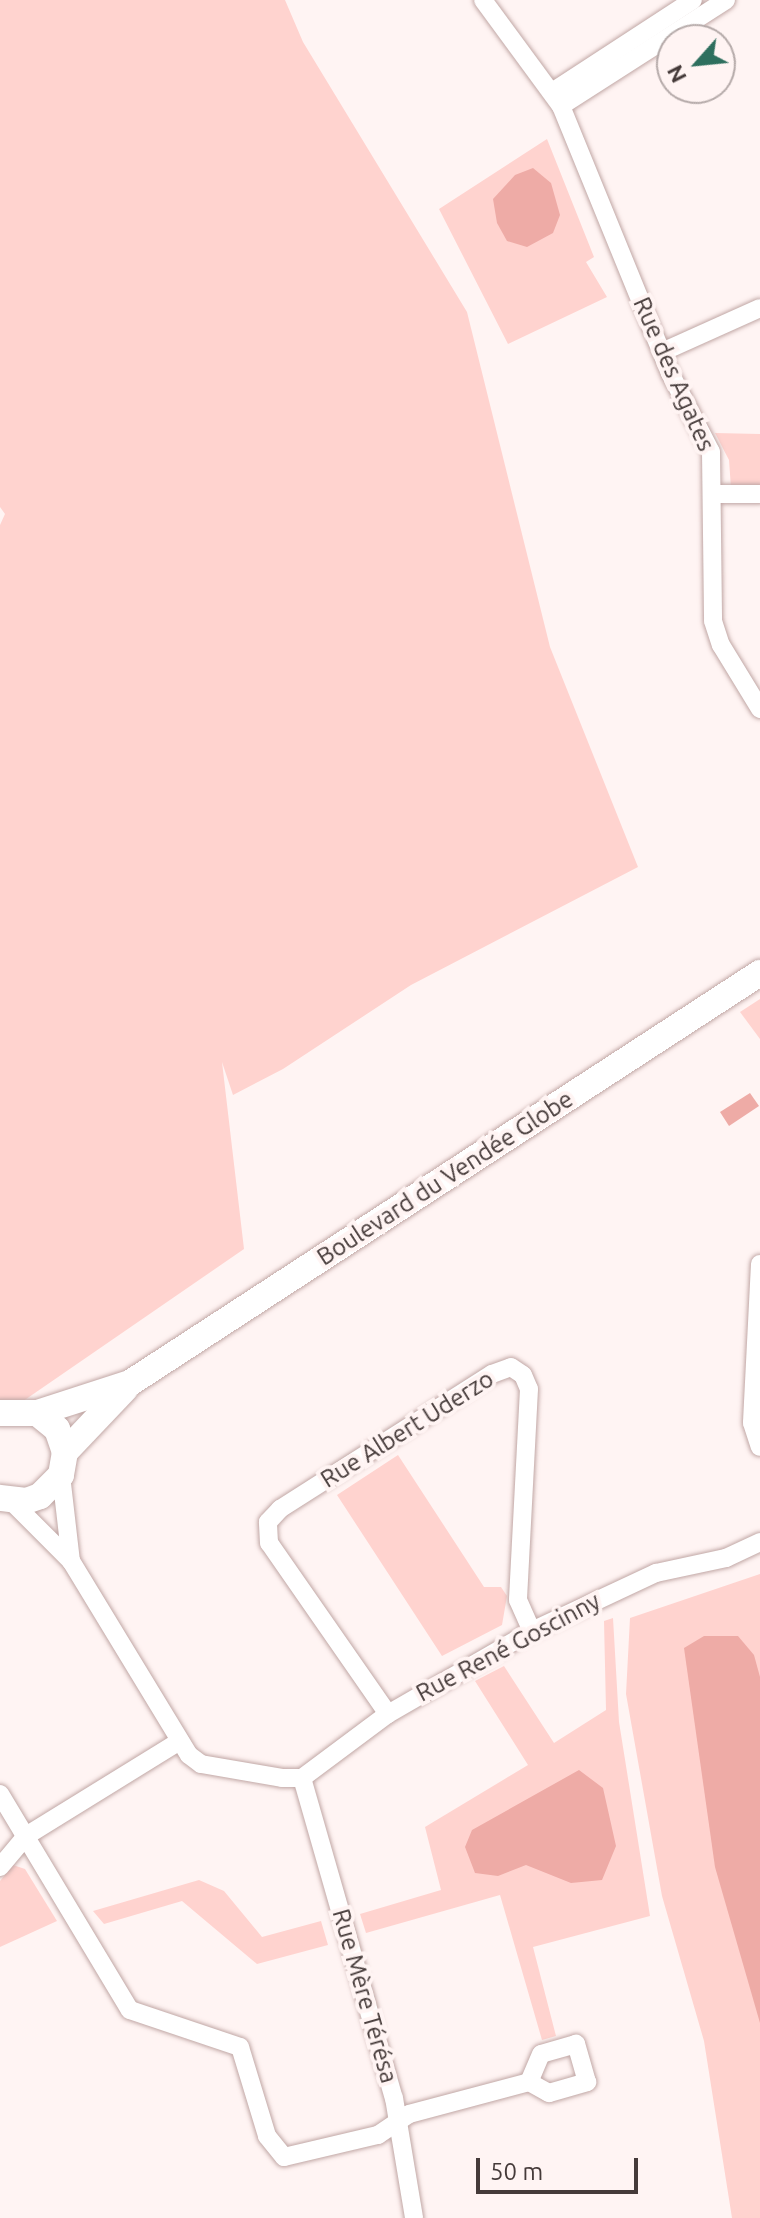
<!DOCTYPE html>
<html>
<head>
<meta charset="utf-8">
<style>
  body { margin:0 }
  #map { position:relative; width:760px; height:2218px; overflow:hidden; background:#fff4f3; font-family:Ubuntu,sans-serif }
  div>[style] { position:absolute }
  .green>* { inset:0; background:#ffd3cf }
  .water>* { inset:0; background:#eeaba6 }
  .roads { filter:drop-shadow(0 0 2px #c1a7a5) drop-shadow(0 0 2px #c1a7a5) }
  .street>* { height:18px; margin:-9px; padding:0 9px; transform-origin:9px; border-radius:9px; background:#fff }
  .secondary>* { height:26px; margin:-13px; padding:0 13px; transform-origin:13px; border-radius:13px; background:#fff }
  span { translate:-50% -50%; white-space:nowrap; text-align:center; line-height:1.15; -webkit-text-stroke:8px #fff4f3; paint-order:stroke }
  .street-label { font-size:24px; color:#453a39 }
  .north { position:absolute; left:656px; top:24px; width:80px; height:80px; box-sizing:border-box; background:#fff4f3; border:2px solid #b5aaa9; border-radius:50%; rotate:243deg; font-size:22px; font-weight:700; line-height:32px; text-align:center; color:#453a39 }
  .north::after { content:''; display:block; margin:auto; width:28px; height:36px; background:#2e6f5e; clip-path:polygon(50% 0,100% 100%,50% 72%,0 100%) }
  .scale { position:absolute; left:476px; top:2158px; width:162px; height:36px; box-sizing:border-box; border:4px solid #453a39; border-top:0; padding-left:10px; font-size:24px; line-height:28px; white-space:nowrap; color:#453a39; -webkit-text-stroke:6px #fff4f3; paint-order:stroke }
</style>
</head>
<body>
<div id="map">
  <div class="green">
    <i style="clip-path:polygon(0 0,285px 0,303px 42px,467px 312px,550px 647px,638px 867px,411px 985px,283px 1069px,233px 1095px,222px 1062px,244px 1249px,0 1417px,0 525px,5px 514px,0 507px)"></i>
    <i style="clip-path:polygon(547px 139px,594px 257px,586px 262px,607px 297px,508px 344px,439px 209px)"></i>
    <i style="clip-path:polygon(715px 433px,760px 434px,760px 488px,731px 488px,729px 460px)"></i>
    <i style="clip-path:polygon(760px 999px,760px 1039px,740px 1012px)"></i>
    <i style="clip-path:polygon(398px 1455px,484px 1587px,501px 1587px,507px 1596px,502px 1625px,442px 1656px,337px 1495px)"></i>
    <i style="clip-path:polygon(760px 1574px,760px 2218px,732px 2218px,704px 2041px,662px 1896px,626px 1694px,630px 1618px)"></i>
    <i style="clip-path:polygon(613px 1618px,619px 1722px,650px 1916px,533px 1947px,556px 2036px,542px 2040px,500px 1895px,366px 1933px,360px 1914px,441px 1890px,425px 1827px,528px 1765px,475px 1681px,504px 1666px,554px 1743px,606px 1710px,604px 1621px)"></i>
    <i style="clip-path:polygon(13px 1865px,25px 1869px,57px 1921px,0 1947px,0 1881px)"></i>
    <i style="clip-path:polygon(199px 1880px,224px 1891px,262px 1937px,321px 1921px,328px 1945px,257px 1964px,182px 1901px,104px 1924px,93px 1911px)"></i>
  </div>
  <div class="water">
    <i style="clip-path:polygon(533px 168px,551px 183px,560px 215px,553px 233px,527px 247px,507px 241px,497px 223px,493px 199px,515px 175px)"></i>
    <i style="clip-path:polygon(750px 1093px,759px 1106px,729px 1126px,720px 1112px)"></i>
    <i style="clip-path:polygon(704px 1636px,738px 1636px,754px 1655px,760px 1677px,760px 2023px,715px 1867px,684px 1648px)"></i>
    <i style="clip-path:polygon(579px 1770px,603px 1788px,616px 1846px,602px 1880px,571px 1883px,526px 1865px,498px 1876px,475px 1873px,465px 1847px,472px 1830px)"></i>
  </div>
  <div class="roads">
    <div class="street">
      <i style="left:483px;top:0;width:132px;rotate:53.7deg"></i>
      <i style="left:561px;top:106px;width:288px;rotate:67.8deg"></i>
      <i style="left:670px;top:373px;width:89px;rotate:62.6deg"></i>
      <i style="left:711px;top:452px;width:169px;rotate:89.3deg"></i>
      <i style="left:713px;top:621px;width:25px;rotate:72deg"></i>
      <i style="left:721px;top:645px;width:75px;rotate:58.6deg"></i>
      <i style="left:552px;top:92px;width:168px;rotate:-33.1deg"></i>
      <i style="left:561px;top:106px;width:196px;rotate:-32.7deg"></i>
      <i style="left:662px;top:352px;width:107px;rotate:-24.2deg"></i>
      <i style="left:715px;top:494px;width:45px"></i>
      <i style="left:760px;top:1264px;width:159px;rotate:92.9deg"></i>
      <i style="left:752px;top:1423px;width:25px;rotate:72deg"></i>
      <i style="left:61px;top:1475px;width:87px;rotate:83.4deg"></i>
      <i style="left:11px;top:1501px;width:85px;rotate:45deg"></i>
      <i style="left:71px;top:1561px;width:227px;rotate:58.7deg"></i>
      <i style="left:189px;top:1755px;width:15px;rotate:37deg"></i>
      <i style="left:201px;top:1764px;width:82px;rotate:9.8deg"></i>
      <i style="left:282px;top:1778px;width:20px"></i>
      <i style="left:302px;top:1778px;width:107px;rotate:-36.7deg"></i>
      <i style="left:388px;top:1714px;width:166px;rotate:-30deg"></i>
      <i style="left:532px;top:1631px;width:137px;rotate:-25.1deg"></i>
      <i style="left:656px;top:1573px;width:72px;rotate:-12.1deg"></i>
      <i style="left:726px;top:1558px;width:38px;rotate:-25deg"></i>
      <i style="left:388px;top:1714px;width:208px;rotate:-124.8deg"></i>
      <i style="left:269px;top:1543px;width:21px;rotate:-93deg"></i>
      <i style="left:268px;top:1522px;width:18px;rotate:-47deg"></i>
      <i style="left:280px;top:1509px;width:251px;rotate:-32.5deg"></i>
      <i style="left:492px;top:1374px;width:20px;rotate:-20deg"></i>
      <i style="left:511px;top:1367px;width:14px;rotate:34deg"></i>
      <i style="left:523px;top:1375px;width:15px;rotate:67deg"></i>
      <i style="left:529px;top:1389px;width:211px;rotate:93deg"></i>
      <i style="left:518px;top:1600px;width:34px;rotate:66deg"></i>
      <i style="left:302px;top:1778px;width:333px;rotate:74deg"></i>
      <i style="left:394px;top:2098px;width:122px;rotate:80.5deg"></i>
      <i style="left:0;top:1794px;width:252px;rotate:59deg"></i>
      <i style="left:130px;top:2010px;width:116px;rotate:18.6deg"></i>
      <i style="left:240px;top:2047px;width:93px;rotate:73.1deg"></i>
      <i style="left:267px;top:2136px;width:27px;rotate:51deg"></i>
      <i style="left:284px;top:2157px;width:97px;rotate:-13.2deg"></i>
      <i style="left:378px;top:2135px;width:37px;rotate:-34deg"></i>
      <i style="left:409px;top:2114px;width:124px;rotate:-14.9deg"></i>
      <i style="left:529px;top:2082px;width:23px;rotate:29deg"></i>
      <i style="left:549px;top:2093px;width:40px;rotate:-16deg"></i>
      <i style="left:587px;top:2082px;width:40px;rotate:-106deg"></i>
      <i style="left:576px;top:2044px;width:36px;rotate:164deg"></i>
      <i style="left:541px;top:2054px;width:30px;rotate:113deg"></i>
      <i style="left:0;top:1867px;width:40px;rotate:-50deg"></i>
      <i style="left:26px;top:1836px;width:181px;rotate:-31.7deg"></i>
    </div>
    <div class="secondary">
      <i style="left:0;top:1413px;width:37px"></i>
      <i style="left:37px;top:1413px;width:26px;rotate:39deg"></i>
      <i style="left:57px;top:1429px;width:24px;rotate:71deg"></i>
      <i style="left:65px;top:1452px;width:23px;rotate:100deg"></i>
      <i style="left:61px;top:1475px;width:30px;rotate:135deg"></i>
      <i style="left:40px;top:1496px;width:15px;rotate:160deg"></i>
      <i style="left:26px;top:1501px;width:26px;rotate:-173deg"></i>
      <i style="left:37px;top:1413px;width:98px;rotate:-17.9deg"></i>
      <i style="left:130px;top:1383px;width:752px;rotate:-33.06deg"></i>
      <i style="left:65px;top:1452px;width:87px;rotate:-46.4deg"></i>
    </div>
  </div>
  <div class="street-label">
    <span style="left:674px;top:374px;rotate:66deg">Rue des Agates</span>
    <span style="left:445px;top:1178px;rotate:-33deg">Boulevard du Vendée Globe</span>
    <span style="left:407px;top:1429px;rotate:-32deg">Rue Albert Uderzo</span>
    <span style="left:508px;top:1647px;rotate:-28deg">Rue René Goscinny</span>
    <span style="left:365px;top:1996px;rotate:74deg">Rue Mère Térésa</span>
  </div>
  <div class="north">N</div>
  <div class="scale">50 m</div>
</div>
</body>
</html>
